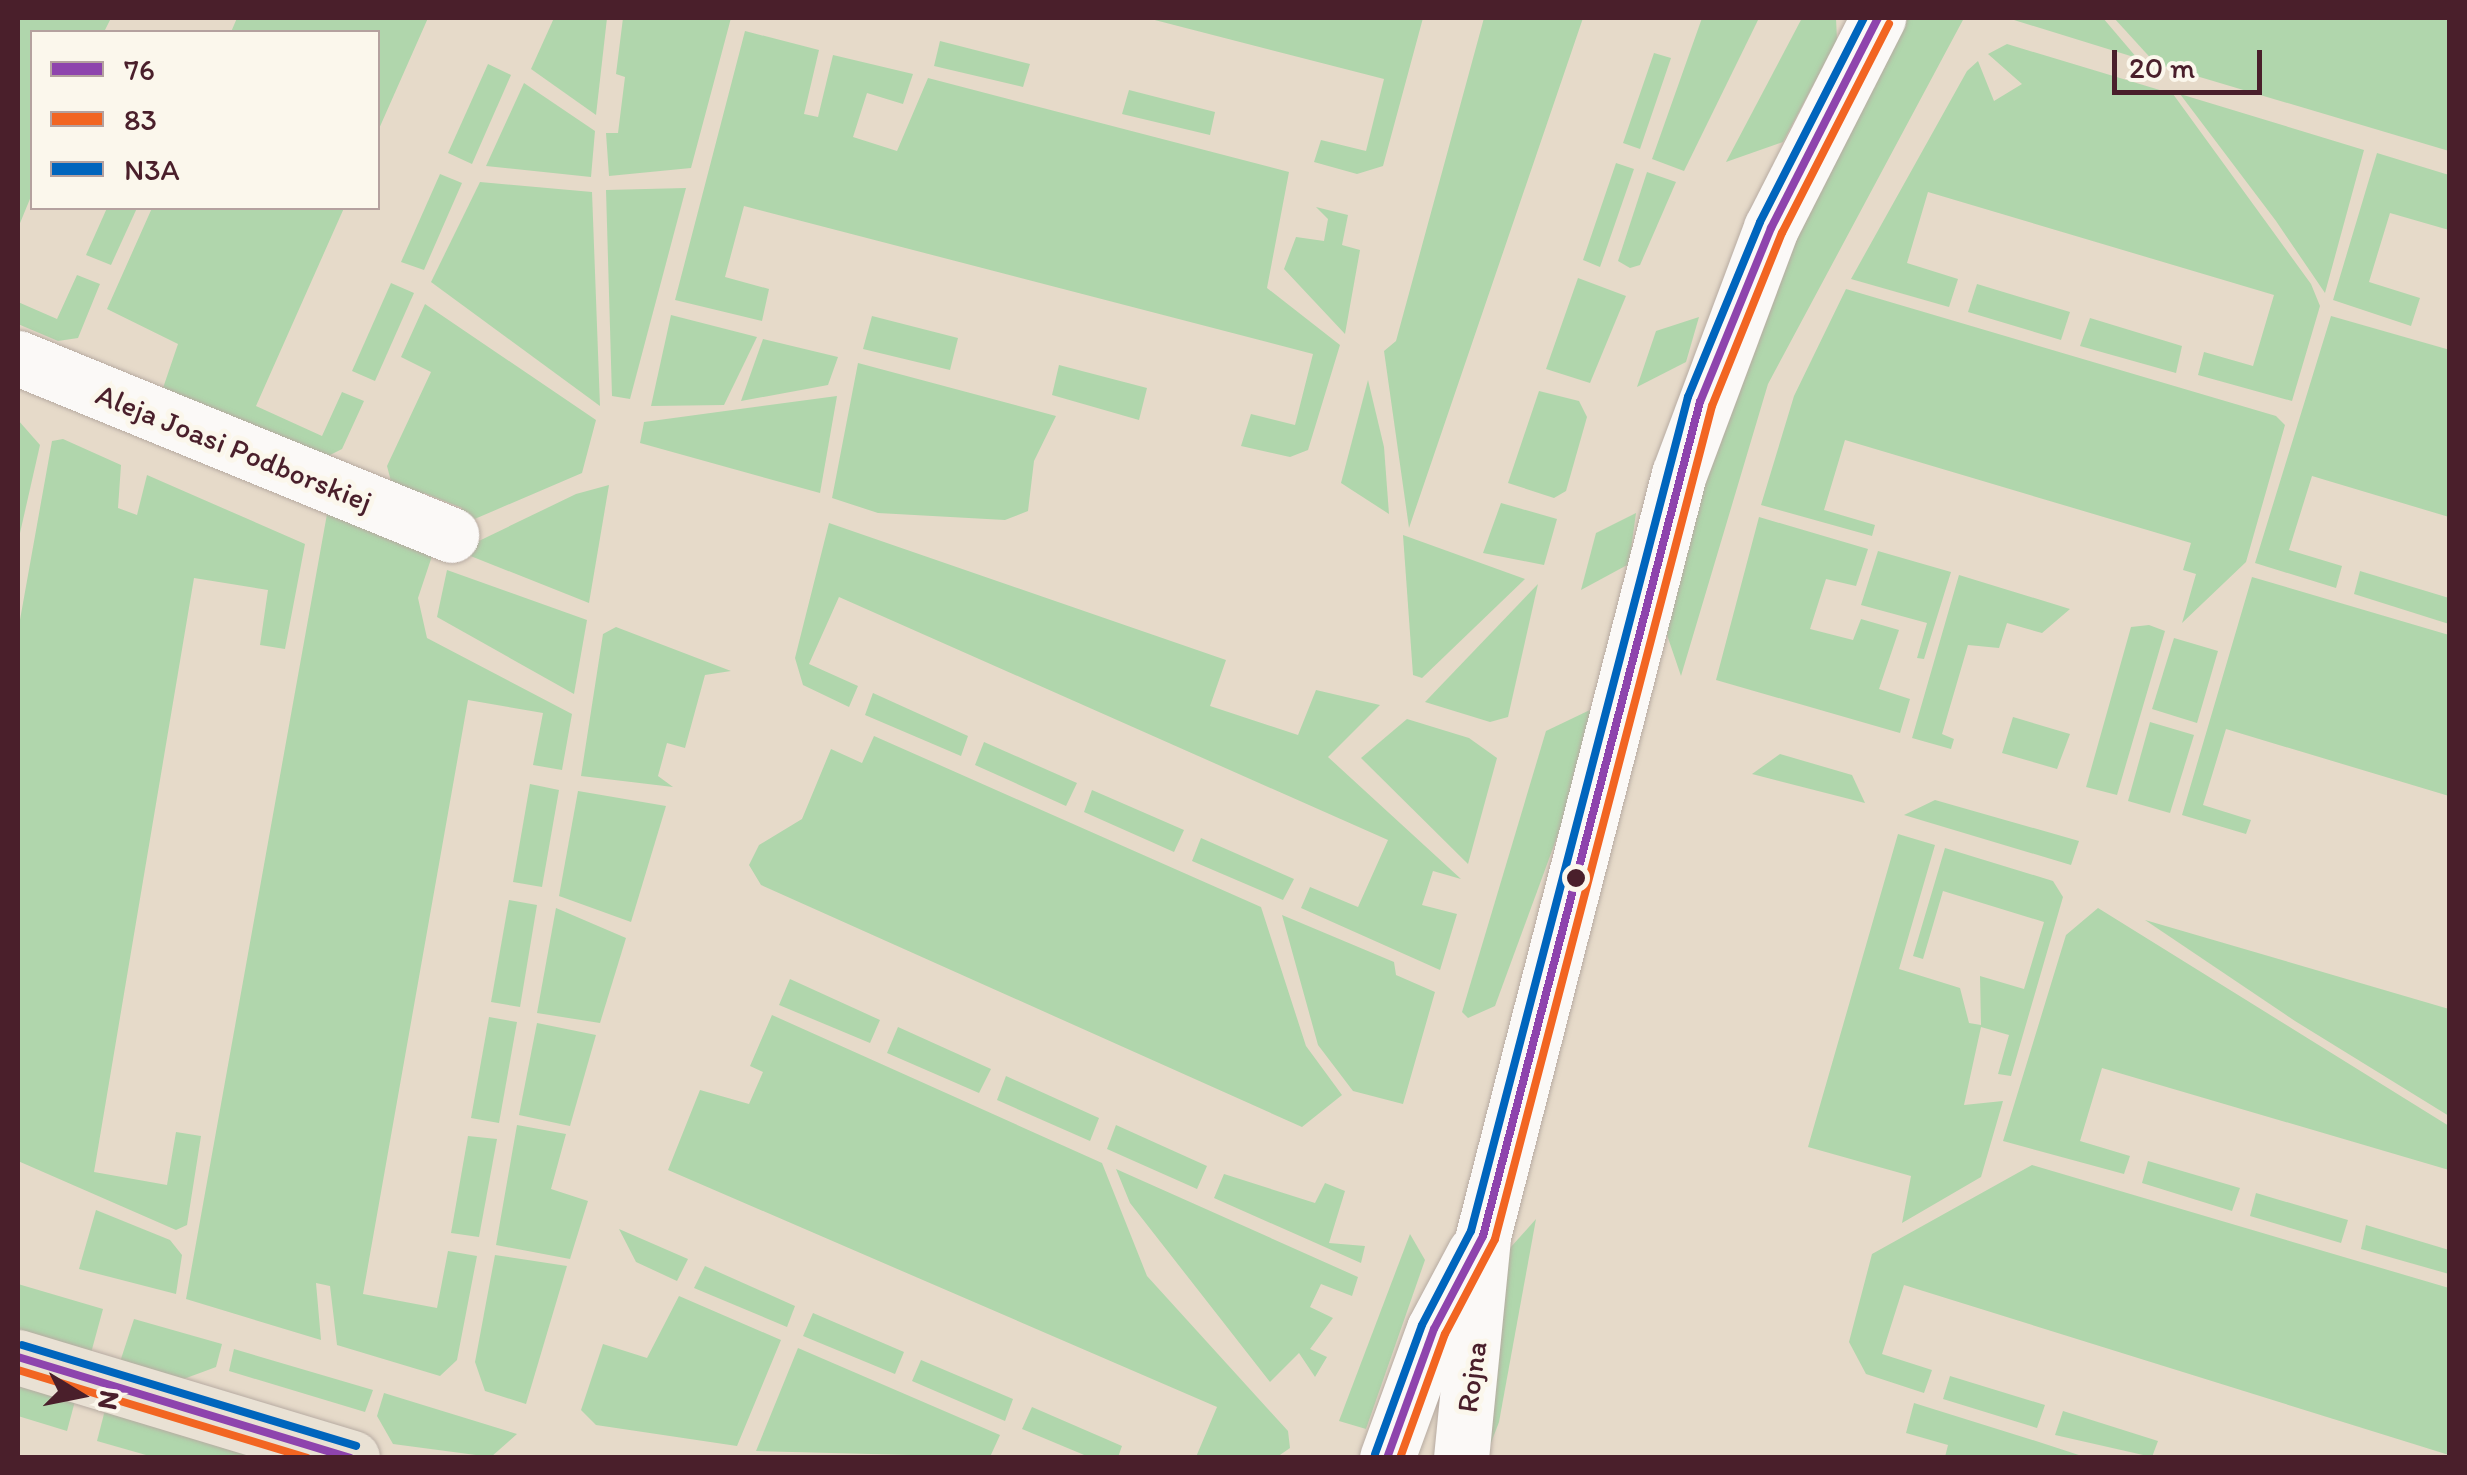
<!DOCTYPE html>
<html>
<head>
<meta charset="utf-8">
<style>
  body { margin:0 }
  #map { position:relative; width:2467px; height:1475px; overflow:hidden; background:#e6dac9; font-family:Itim,sans-serif }
  div>[style] { position:absolute }
  .green>* { inset:0; background:#b0d6ac }
  .roads { filter:drop-shadow(0 0 2px #b7aba2) drop-shadow(0 0 2px #b7aba2) }
  .minor>* { height:55px; margin:-27.5px; padding:0 27.5px; transform-origin:27.5px; border-radius:27.5px; background:#fbf9f7 }
  .major>* { height:55px; margin:-27.5px; padding:0 27.5px; transform-origin:27.5px; border-radius:27.5px; background:#e9e1d4 }
  .bus-1>* { height:8px; margin:-4px; padding:0 4px; transform-origin:4px; border-radius:4px; background:#8e44ad }
  .bus-2>* { height:8px; margin:-4px; padding:0 4px; transform-origin:4px; border-radius:4px; background:#f26522 }
  .bus-3>* { height:8px; margin:-4px; padding:0 4px; transform-origin:4px; border-radius:4px; background:#0065bd }
  .dots>* { width:28px; height:28px; translate:-50% -50%; box-sizing:border-box; border:5px solid #fbf7ec; border-radius:50% }
  span { translate:-50% -50%; white-space:nowrap; text-align:center; line-height:1.15; -webkit-text-stroke:10px #fbf7ec; paint-order:stroke }
  .street-label { font-size:30px; color:#4a1f2b }
  .frame { position:absolute; inset:0; border:20px solid #4a1f2b; pointer-events:none }
  .legend { position:absolute; left:30px; top:30px; width:350px; height:180px; box-sizing:border-box; background:#fbf7ec; border:2px solid #b4a19f; margin:0; padding:12px 18px; list-style:none; font-size:30px; color:#4a1f2b }
  .legend li { display:flex; align-items:center; gap:20px; height:50px }
  .legend b { width:50px; border:2px solid #b4a19f }
  .north { position:absolute; left:30px; top:1345px; width:100px; height:100px; -webkit-text-stroke:8px #fbf7ec; paint-order:stroke; rotate:100deg; font-size:28px; font-weight:700; line-height:40px; text-align:center; color:#4a1f2b }
  .north::after { content:''; display:block; margin:auto; width:35px; height:45px; background:#4a1f2b; clip-path:polygon(50% 0,100% 100%,50% 72%,0 100%) }
  .scale { position:absolute; left:2112px; top:50px; width:150px; height:45px; box-sizing:border-box; border:5px solid #4a1f2b; border-top:0; padding-left:12px; font-size:30px; line-height:35px; white-space:nowrap; color:#4a1f2b; -webkit-text-stroke:8px #fbf7ec; paint-order:stroke }
</style>
</head>
<body>
<div id="map">
  <div class="green">
    <i style="clip-path:polygon(18px 18px,111px 18px,104px 32px,32px 32px,32px 194px,18px 228px)"></i>
    <i style="clip-path:polygon(237px 18px,428px 18px,378px 131px,378px 32px,231px 32px)"></i>
    <i style="clip-path:polygon(554px 18px,607px 18px,596px 115px,531px 69px)"></i>
    <i style="clip-path:polygon(623px 18px,731px 18px,691px 168px,609px 176px,606px 133px,618px 133px,625px 77px,616px 74px)"></i>
    <i style="clip-path:polygon(1147px 18px,1423px 18px,1383px 166px,1357px 174px,1314px 162px,1321px 140px,1366px 151px,1384px 79px)"></i>
    <i style="clip-path:polygon(1484px 18px,1583px 18px,1409px 528px,1384px 351px,1396px 341px)"></i>
    <i style="clip-path:polygon(1702px 18px,1759px 18px,1684px 171px,1652px 159px)"></i>
    <i style="clip-path:polygon(1802px 18px,1836px 18px,1837px 40px,1783px 142px,1726px 162px)"></i>
    <i style="clip-path:polygon(1908px 18px,1964px 18px,1768px 384px,1681px 676px,1666px 632px,1699px 498px,1777px 275px)"></i>
    <i style="clip-path:polygon(2014px 18px,2103px 18px,2137px 58px,2014px 20px)"></i>
    <i style="clip-path:polygon(2114px 18px,2449px 18px,2449px 151px,2156px 64px)"></i>
    <i style="clip-path:polygon(745px 31px,819px 50px,804px 114px,818px 117px,833px 55px,913px 74px,903px 104px,867px 93px,853px 137px,897px 151px,928px 78px,1289px 172px,1267px 288px,1340px 345px,1308px 450px,1290px 457px,1241px 446px,1251px 414px,1295px 425px,1313px 354px,744px 206px,725px 277px,769px 289px,762px 321px,675px 300px)"></i>
    <i style="clip-path:polygon(940px 41px,1030px 64px,1023px 87px,934px 66px)"></i>
    <i style="clip-path:polygon(2007px 44px,2173px 94px,2311px 284px,2320px 306px,2292px 401px,2198px 375px,2204px 352px,2253px 366px,2274px 295px,1928px 192px,1907px 263px,1958px 279px,1949px 307px,1851px 279px,1967px 71px,1978px 61px,1994px 101px,2022px 84px,1988px 54px)"></i>
    <i style="clip-path:polygon(1654px 53px,1671px 58px,1640px 149px,1623px 143px)"></i>
    <i style="clip-path:polygon(488px 64px,511px 75px,472px 164px,448px 153px)"></i>
    <i style="clip-path:polygon(524px 83px,595px 131px,591px 177px,486px 166px)"></i>
    <i style="clip-path:polygon(1129px 90px,1215px 112px,1210px 135px,1122px 114px)"></i>
    <i style="clip-path:polygon(2180px 94px,2364px 150px,2325px 293px,2276px 221px)"></i>
    <i style="clip-path:polygon(2377px 153px,2449px 175px,2449px 230px,2390px 213px,2369px 282px,2420px 298px,2411px 326px,2333px 300px)"></i>
    <i style="clip-path:polygon(1616px 163px,1634px 169px,1600px 267px,1583px 260px)"></i>
    <i style="clip-path:polygon(1647px 172px,1676px 182px,1640px 265px,1630px 268px,1618px 261px)"></i>
    <i style="clip-path:polygon(440px 174px,462px 183px,424px 270px,401px 262px)"></i>
    <i style="clip-path:polygon(480px 182px,592px 192px,600px 406px,431px 282px)"></i>
    <i style="clip-path:polygon(686px 188px,630px 399px,612px 396px,606px 190px)"></i>
    <i style="clip-path:polygon(1316px 207px,1348px 215px,1342px 245px,1360px 250px,1345px 334px,1284px 269px,1296px 237px,1324px 241px,1328px 219px)"></i>
    <i style="clip-path:polygon(107px 208px,137px 208px,111px 265px,86px 255px)"></i>
    <i style="clip-path:polygon(152px 208px,344px 208px,256px 406px,322px 436px,342px 392px,364px 401px,342px 449px,328px 456px,163px 388px,178px 344px,107px 309px)"></i>
    <i style="clip-path:polygon(77px 275px,100px 284px,78px 338px,58px 341px,18px 324px,18px 302px,57px 319px)"></i>
    <i style="clip-path:polygon(1578px 278px,1626px 296px,1590px 383px,1546px 369px)"></i>
    <i style="clip-path:polygon(391px 283px,414px 293px,375px 381px,352px 371px)"></i>
    <i style="clip-path:polygon(1977px 284px,2070px 312px,2061px 340px,1968px 312px)"></i>
    <i style="clip-path:polygon(1846px 289px,2276px 416px,2285px 425px,2246px 562px,2182px 623px,2196px 574px,2183px 570px,2191px 543px,1845px 440px,1824px 510px,1875px 525px,1872px 536px,1761px 505px,1794px 396px)"></i>
    <i style="clip-path:polygon(425px 304px,596px 420px,582px 473px,456px 527px,462px 508px,424px 493px,417px 510px,394px 493px,387px 466px,431px 372px,401px 357px)"></i>
    <i style="clip-path:polygon(671px 315px,757px 337px,724px 405px,651px 406px)"></i>
    <i style="clip-path:polygon(872px 316px,958px 338px,950px 370px,863px 349px)"></i>
    <i style="clip-path:polygon(2331px 316px,2450px 350px,2449px 517px,2312px 476px,2289px 550px,2342px 566px,2336px 588px,2255px 563px)"></i>
    <i style="clip-path:polygon(1699px 317px,1686px 362px,1637px 387px,1656px 331px)"></i>
    <i style="clip-path:polygon(2090px 318px,2182px 346px,2176px 373px,2080px 346px)"></i>
    <i style="clip-path:polygon(763px 339px,838px 357px,828px 385px,741px 401px)"></i>
    <i style="clip-path:polygon(858px 363px,1056px 416px,1034px 461px,1028px 511px,1005px 520px,878px 513px,832px 498px)"></i>
    <i style="clip-path:polygon(1059px 365px,1147px 388px,1139px 420px,1052px 395px)"></i>
    <i style="clip-path:polygon(1368px 380px,1384px 447px,1389px 514px,1341px 483px)"></i>
    <i style="clip-path:polygon(1539px 391px,1579px 401px,1587px 417px,1566px 491px,1554px 498px,1508px 483px)"></i>
    <i style="clip-path:polygon(837px 396px,820px 493px,640px 443px,644px 422px)"></i>
    <i style="clip-path:polygon(18px 420px,40px 445px,20px 533px,18px 532px)"></i>
    <i style="clip-path:polygon(63px 439px,121px 465px,118px 508px,137px 515px,147px 475px,305px 544px,285px 649px,260px 645px,268px 590px,194px 578px,94px 1172px,167px 1185px,176px 1132px,201px 1136px,187px 1225px,176px 1230px,18px 1161px,18px 631px,52px 441px)"></i>
    <i style="clip-path:polygon(609px 485px,589px 603px,458px 551px,576px 494px)"></i>
    <i style="clip-path:polygon(1501px 503px,1557px 519px,1544px 565px,1483px 553px)"></i>
    <i style="clip-path:polygon(1636px 513px,1629px 564px,1581px 590px,1596px 533px)"></i>
    <i style="clip-path:polygon(327px 514px,433px 553px,418px 598px,427px 638px,572px 714px,562px 770px,533px 765px,543px 713px,468px 700px,363px 1294px,437px 1308px,448px 1251px,477px 1256px,457px 1360px,440px 1376px,337px 1345px,330px 1286px,316px 1283px,321px 1340px,186px 1299px)"></i>
    <i style="clip-path:polygon(1759px 517px,1868px 549px,1856px 586px,1826px 579px,1810px 629px,1853px 640px,1861px 619px,1899px 630px,1879px 689px,1910px 699px,1900px 733px,1716px 680px)"></i>
    <i style="clip-path:polygon(829px 523px,1226px 660px,1210px 706px,1298px 735px,1316px 690px,1380px 705px,1328px 757px,1461px 879px,1433px 871px,1422px 905px,1457px 914px,1440px 970px,1301px 908px,1310px 887px,1358px 907px,1388px 840px,839px 597px,809px 664px,858px 686px,849px 707px,803px 685px,795px 658px)"></i>
    <i style="clip-path:polygon(1403px 535px,1525px 579px,1422px 678px,1413px 675px)"></i>
    <i style="clip-path:polygon(1878px 551px,1951px 572px,1924px 659px,1917px 658px,1927px 623px,1861px 605px)"></i>
    <i style="clip-path:polygon(447px 570px,587px 620px,574px 694px,437px 617px)"></i>
    <i style="clip-path:polygon(2360px 571px,2449px 598px,2449px 624px,2354px 594px)"></i>
    <i style="clip-path:polygon(1959px 575px,2070px 609px,2042px 633px,2007px 623px,1999px 648px,1968px 645px,1942px 734px,1954px 739px,1951px 749px,1912px 738px)"></i>
    <i style="clip-path:polygon(2252px 577px,2449px 635px,2449px 796px,2226px 729px,2203px 805px,2251px 820px,2246px 834px,2182px 815px)"></i>
    <i style="clip-path:polygon(1538px 584px,1508px 717px,1490px 722px,1425px 702px)"></i>
    <i style="clip-path:polygon(2149px 625px,2165px 631px,2117px 795px,2086px 787px,2131px 627px)"></i>
    <i style="clip-path:polygon(616px 627px,731px 671px,705px 675px,685px 748px,667px 743px,658px 776px,673px 787px,581px 776px,603px 634px)"></i>
    <i style="clip-path:polygon(2174px 638px,2218px 651px,2197px 723px,2152px 709px)"></i>
    <i style="clip-path:polygon(873px 693px,968px 736px,961px 756px,865px 715px)"></i>
    <i style="clip-path:polygon(1592px 709px,1564px 818px,1495px 1006px,1468px 1018px,1462px 1012px,1546px 731px)"></i>
    <i style="clip-path:polygon(2013px 717px,2070px 734px,2057px 769px,2002px 753px)"></i>
    <i style="clip-path:polygon(1407px 719px,1469px 738px,1497px 758px,1468px 864px,1361px 758px)"></i>
    <i style="clip-path:polygon(2150px 722px,2194px 735px,2170px 813px,2128px 801px)"></i>
    <i style="clip-path:polygon(874px 736px,1261px 907px,1306px 1046px,1342px 1095px,1302px 1127px,761px 885px,749px 865px,759px 845px,802px 819px,831px 749px,862px 763px)"></i>
    <i style="clip-path:polygon(984px 742px,1077px 783px,1066px 806px,975px 765px)"></i>
    <i style="clip-path:polygon(1780px 754px,1852px 775px,1865px 803px,1752px 774px)"></i>
    <i style="clip-path:polygon(530px 784px,559px 790px,542px 887px,513px 882px)"></i>
    <i style="clip-path:polygon(1092px 790px,1184px 830px,1174px 852px,1084px 812px)"></i>
    <i style="clip-path:polygon(578px 791px,666px 806px,631px 922px,559px 896px)"></i>
    <i style="clip-path:polygon(1935px 800px,2079px 841px,2071px 865px,1904px 815px)"></i>
    <i style="clip-path:polygon(1898px 834px,1935px 845px,1899px 969px,1960px 988px,1969px 1023px,1981px 1025px,1980px 976px,2024px 989px,2044px 922px,1943px 891px,1923px 959px,1913px 956px,1945px 848px,2053px 881px,2063px 897px,2011px 1076px,1998px 1074px,2009px 1035px,1981px 1027px,1964px 1105px,2003px 1101px,1981px 1177px,1902px 1223px,1911px 1176px,1808px 1147px)"></i>
    <i style="clip-path:polygon(1201px 838px,1294px 879px,1283px 900px,1192px 861px)"></i>
    <i style="clip-path:polygon(509px 900px,537px 905px,520px 1007px,491px 1002px)"></i>
    <i style="clip-path:polygon(556px 908px,626px 938px,600px 1023px,537px 1013px)"></i>
    <i style="clip-path:polygon(2098px 908px,2449px 1126px,2449px 1170px,2102px 1068px,2080px 1141px,2130px 1156px,2124px 1174px,2003px 1141px,2066px 935px)"></i>
    <i style="clip-path:polygon(1282px 915px,1394px 962px,1396px 975px,1435px 992px,1403px 1104px,1353px 1091px,1318px 1045px)"></i>
    <i style="clip-path:polygon(2145px 920px,2449px 1009px,2449px 1116px,2295px 1021px)"></i>
    <i style="clip-path:polygon(790px 979px,880px 1020px,870px 1043px,779px 1005px)"></i>
    <i style="clip-path:polygon(772px 1015px,1102px 1163px,1147px 1276px,1288px 1431px,1290px 1448px,1277px 1457px,1196px 1457px,1217px 1407px,668px 1170px,700px 1090px,749px 1104px,763px 1072px,750px 1066px)"></i>
    <i style="clip-path:polygon(489px 1017px,517px 1022px,499px 1123px,471px 1118px)"></i>
    <i style="clip-path:polygon(537px 1023px,596px 1035px,570px 1126px,519px 1115px)"></i>
    <i style="clip-path:polygon(898px 1027px,991px 1069px,979px 1093px,887px 1053px)"></i>
    <i style="clip-path:polygon(1006px 1076px,1099px 1118px,1090px 1141px,997px 1100px)"></i>
    <i style="clip-path:polygon(517px 1125px,566px 1134px,551px 1189px,588px 1201px,570px 1259px,496px 1245px)"></i>
    <i style="clip-path:polygon(1116px 1125px,1207px 1166px,1197px 1189px,1107px 1149px)"></i>
    <i style="clip-path:polygon(468px 1136px,497px 1139px,479px 1237px,451px 1233px)"></i>
    <i style="clip-path:polygon(2148px 1161px,2240px 1188px,2232px 1211px,2142px 1183px)"></i>
    <i style="clip-path:polygon(2032px 1165px,2449px 1288px,2449px 1455px,1904px 1285px,1882px 1354px,1932px 1370px,1924px 1393px,1866px 1374px,1849px 1342px,1872px 1254px)"></i>
    <i style="clip-path:polygon(1116px 1169px,1358px 1277px,1352px 1296px,1321px 1284px,1310px 1307px,1333px 1318px,1310px 1349px,1327px 1357px,1315px 1377px,1299px 1353px,1270px 1382px,1130px 1203px)"></i>
    <i style="clip-path:polygon(1224px 1174px,1315px 1203px,1325px 1183px,1345px 1191px,1329px 1243px,1365px 1246px,1361px 1263px,1214px 1198px)"></i>
    <i style="clip-path:polygon(2256px 1193px,2348px 1220px,2341px 1243px,2250px 1216px)"></i>
    <i style="clip-path:polygon(96px 1210px,170px 1240px,182px 1255px,176px 1294px,79px 1269px)"></i>
    <i style="clip-path:polygon(1536px 1219px,1499px 1422px,1486px 1456px,1500px 1288px,1510px 1248px)"></i>
    <i style="clip-path:polygon(2366px 1225px,2449px 1250px,2449px 1274px,2361px 1249px)"></i>
    <i style="clip-path:polygon(619px 1229px,688px 1259px,677px 1281px,636px 1262px)"></i>
    <i style="clip-path:polygon(1410px 1234px,1425px 1260px,1366px 1429px,1339px 1421px)"></i>
    <i style="clip-path:polygon(495px 1255px,567px 1266px,526px 1404px,485px 1391px,475px 1362px)"></i>
    <i style="clip-path:polygon(705px 1266px,795px 1306px,787px 1327px,694px 1288px)"></i>
    <i style="clip-path:polygon(18px 1284px,103px 1309px,91px 1353px,18px 1331px)"></i>
    <i style="clip-path:polygon(679px 1296px,781px 1340px,737px 1446px,596px 1425px,581px 1410px,603px 1344px,647px 1358px)"></i>
    <i style="clip-path:polygon(813px 1313px,904px 1352px,895px 1374px,803px 1336px)"></i>
    <i style="clip-path:polygon(134px 1319px,222px 1344px,216px 1367px,181px 1380px,120px 1362px)"></i>
    <i style="clip-path:polygon(798px 1348px,1000px 1435px,990px 1457px,756px 1451px)"></i>
    <i style="clip-path:polygon(234px 1349px,373px 1390px,365px 1412px,229px 1371px)"></i>
    <i style="clip-path:polygon(921px 1360px,1013px 1399px,1005px 1421px,912px 1381px)"></i>
    <i style="clip-path:polygon(1950px 1376px,2045px 1405px,2037px 1428px,1943px 1399px)"></i>
    <i style="clip-path:polygon(18px 1384px,75px 1401px,67px 1431px,18px 1416px)"></i>
    <i style="clip-path:polygon(384px 1393px,517px 1434px,491px 1457px,393px 1444px,377px 1416px)"></i>
    <i style="clip-path:polygon(1914px 1403px,2039px 1442px,2085px 1457px,1945px 1457px,1948px 1445px,1906px 1433px)"></i>
    <i style="clip-path:polygon(1032px 1407px,1122px 1446px,1118px 1457px,1089px 1457px,1022px 1429px)"></i>
    <i style="clip-path:polygon(105px 1410px,260px 1457px,153px 1457px,97px 1441px)"></i>
    <i style="clip-path:polygon(2063px 1411px,2158px 1441px,2152px 1457px,2055px 1435px)"></i>
  </div>
  <div class="roads">
    <div class="minor">
      <i style="left:18px;top:358px;width:468px;rotate:22.2deg"></i>
      <i style="left:1387px;top:1458px;width:137px;rotate:-70deg"></i>
      <i style="left:1434px;top:1329px;width:87px;rotate:-62deg"></i>
      <i style="left:1461px;top:1458px;width:223px;rotate:-84.3deg"></i>
      <i style="left:1483px;top:1236px;width:787px;rotate:-75.58deg"></i>
      <i style="left:1679px;top:474px;width:263px;rotate:-69.5deg"></i>
      <i style="left:1771px;top:228px;width:236px;rotate:-63deg"></i>
    </div>
    <div class="major">
      <i style="left:18px;top:1357px;width:349px;rotate:16.8deg"></i>
    </div>
  </div>
  <div class="bus-1">
    <i style="left:18px;top:1357px;width:347px;rotate:16.9deg"></i>
    <i style="left:1387px;top:1458px;width:137px;rotate:-70deg"></i>
    <i style="left:1434px;top:1329px;width:105px;rotate:-62.2deg"></i>
    <i style="left:1483px;top:1236px;width:862px;rotate:-75.42deg"></i>
    <i style="left:1700px;top:402px;width:188px;rotate:-67.8deg"></i>
    <i style="left:1771px;top:228px;width:236px;rotate:-63deg"></i>
  </div>
  <div class="bus-2">
    <i style="left:18px;top:1370px;width:302px;rotate:16.9deg"></i>
    <i style="left:1400px;top:1458px;width:132px;rotate:-70.1deg"></i>
    <i style="left:1445px;top:1334px;width:107px;rotate:-62.2deg"></i>
    <i style="left:1495px;top:1239px;width:861px;rotate:-75.4deg"></i>
    <i style="left:1712px;top:406px;width:187px;rotate:-68deg"></i>
    <i style="left:1782px;top:233px;width:235px;rotate:-62.9deg"></i>
  </div>
  <div class="bus-3">
    <i style="left:22px;top:1345px;width:349px;rotate:16.8deg"></i>
    <i style="left:1375px;top:1454px;width:137px;rotate:-70deg"></i>
    <i style="left:1422px;top:1325px;width:106px;rotate:-62.5deg"></i>
    <i style="left:1471px;top:1231px;width:862px;rotate:-75.42deg"></i>
    <i style="left:1688px;top:397px;width:189px;rotate:-67.6deg"></i>
    <i style="left:1760px;top:222px;width:229px;rotate:-63deg"></i>
  </div>
  <div class="dots">
    <i style="left:1576px;top:878px;background:#4a1f2b"></i>
  </div>
  <div class="street-label">
    <span style="left:234px;top:448px;rotate:22deg">Aleja Joasi Podborskiej</span>
    <span style="left:1472px;top:1377px;rotate:-82deg">Rojna</span>
  </div>
  <div class="frame"></div>
  <ul class="legend">
  <li><b style="height:12px;background:#8e44ad"></b>76</li>
  <li><b style="height:12px;background:#f26522"></b>83</li>
  <li><b style="height:12px;background:#0065bd"></b>N3A</li>
  </ul>
  <div class="north">N</div>
  <div class="scale">20 m</div>
</div>
</body>
</html>
